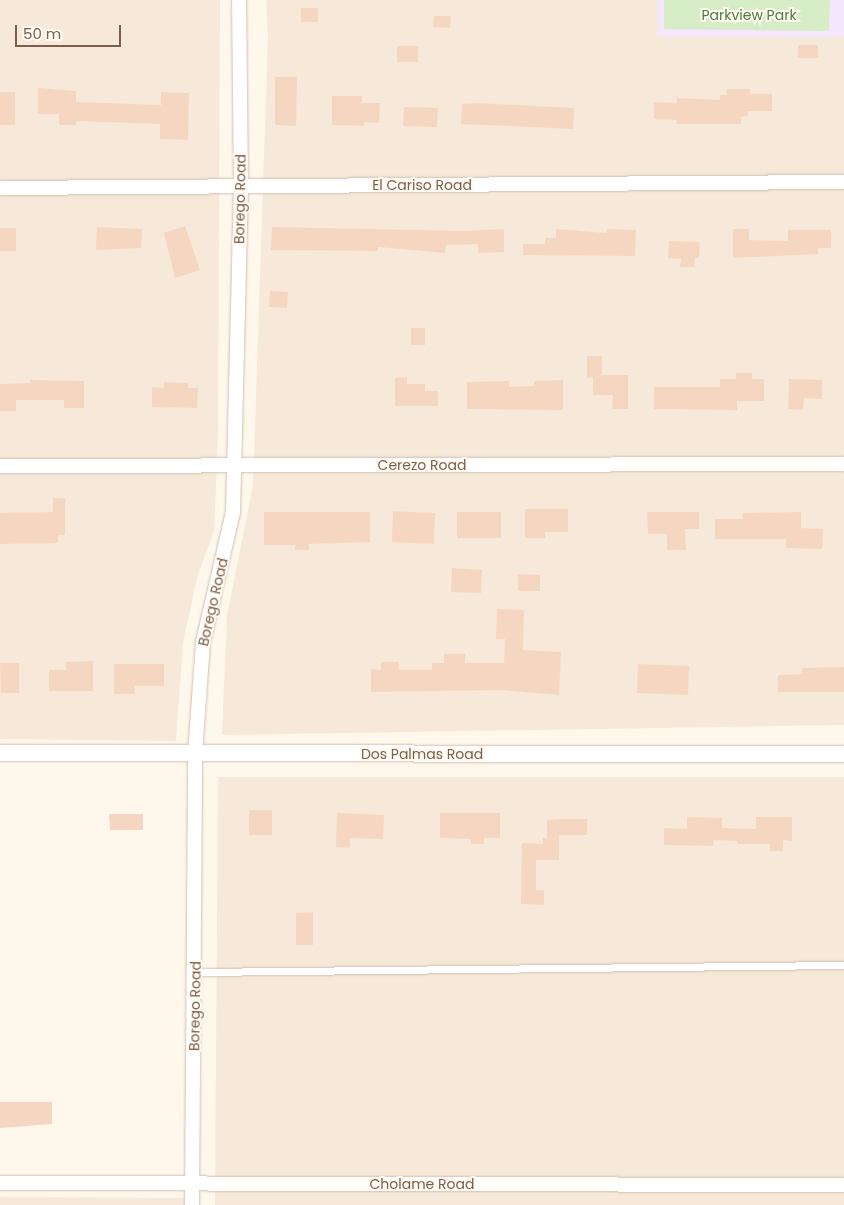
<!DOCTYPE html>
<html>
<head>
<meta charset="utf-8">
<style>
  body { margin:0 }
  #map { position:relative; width:844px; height:1205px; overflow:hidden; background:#fef7eb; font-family:Poppins,sans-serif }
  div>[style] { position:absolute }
  .residential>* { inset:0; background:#f6e9d9 }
  .education>* { inset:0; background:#f4e7fb }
  .green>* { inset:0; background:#d6edc8 }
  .building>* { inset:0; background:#f5d7c1 }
  .roads { filter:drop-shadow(0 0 1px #d2bfaf) drop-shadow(0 0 1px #d2bfaf) }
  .service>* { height:7px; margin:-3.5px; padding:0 3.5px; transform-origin:3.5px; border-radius:3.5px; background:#fff }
  .minor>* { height:14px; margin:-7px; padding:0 7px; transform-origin:7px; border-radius:7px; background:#fff }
  .tertiary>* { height:16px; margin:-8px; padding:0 8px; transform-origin:8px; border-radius:8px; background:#fff }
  span { translate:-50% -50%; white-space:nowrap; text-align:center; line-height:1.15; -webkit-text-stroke:4px #fffbf3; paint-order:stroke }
  .park-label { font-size:14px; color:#507b40 }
  .street-label { font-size:14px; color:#7b5e4b }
  .scale { position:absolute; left:15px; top:25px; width:106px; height:22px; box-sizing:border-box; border:2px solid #7b5e4b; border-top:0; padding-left:6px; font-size:15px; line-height:18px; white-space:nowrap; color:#7b5e4b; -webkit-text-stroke:4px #fffbf3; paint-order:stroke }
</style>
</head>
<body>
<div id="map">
  <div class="residential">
    <i style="clip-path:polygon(0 0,220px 0,218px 434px,214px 532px,198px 574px,183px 642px,176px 741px,0 739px)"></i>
    <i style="clip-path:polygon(266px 0,657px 0,657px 37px,844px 37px,844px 725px,222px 735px,227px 616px,253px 486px,268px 37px)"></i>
    <i style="clip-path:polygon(218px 777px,844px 777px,844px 1205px,215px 1205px)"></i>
    <i style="clip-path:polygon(0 1197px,184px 1198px,184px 1205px,0 1205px)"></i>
  </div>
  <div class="education">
    <i style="clip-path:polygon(657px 0,844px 0,844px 37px,657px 37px)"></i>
  </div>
  <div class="green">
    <i style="clip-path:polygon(664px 0,830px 0,829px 31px,664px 29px)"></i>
  </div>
  <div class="building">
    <i style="clip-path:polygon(301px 8px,318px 8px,318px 22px,301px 22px)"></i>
    <i style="clip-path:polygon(434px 16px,451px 16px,450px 28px,433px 27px)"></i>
    <i style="clip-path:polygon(798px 45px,818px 45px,818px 58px,798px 58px)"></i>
    <i style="clip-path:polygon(397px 46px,418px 46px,418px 62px,397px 62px)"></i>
    <i style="clip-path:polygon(275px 77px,297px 77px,296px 126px,275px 125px)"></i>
    <i style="clip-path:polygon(38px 88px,76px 91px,76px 102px,161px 105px,161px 92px,189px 93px,188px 140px,160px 139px,160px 124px,76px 121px,76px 125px,59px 125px,59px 114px,38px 114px)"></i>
    <i style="clip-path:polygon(727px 89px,750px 89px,750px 94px,772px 94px,772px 111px,748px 111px,748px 116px,741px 117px,741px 124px,676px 124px,677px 120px,654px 119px,654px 102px,677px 103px,677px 98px,720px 100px,720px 95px,727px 95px)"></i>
    <i style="clip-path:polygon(0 92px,15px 92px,15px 125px,0 125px)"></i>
    <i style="clip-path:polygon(332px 96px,362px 96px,362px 103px,380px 103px,379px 123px,364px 122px,364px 126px,332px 125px)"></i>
    <i style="clip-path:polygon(478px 103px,574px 108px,573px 129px,461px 124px,462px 104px)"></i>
    <i style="clip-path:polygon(404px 107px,438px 108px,437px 127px,403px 126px)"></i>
    <i style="clip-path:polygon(185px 226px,200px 270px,175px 278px,164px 233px)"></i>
    <i style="clip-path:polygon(97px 227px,142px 229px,141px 248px,96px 250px)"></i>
    <i style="clip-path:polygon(272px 227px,464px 231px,504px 229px,504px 252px,478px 253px,478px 244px,446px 245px,445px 253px,378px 247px,378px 251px,271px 250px)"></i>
    <i style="clip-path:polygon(0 228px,16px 228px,16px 251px,0 251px)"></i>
    <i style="clip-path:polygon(556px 229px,607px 233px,607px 229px,636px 230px,635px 256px,523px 255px,523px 244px,545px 244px,545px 238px,556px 238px)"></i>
    <i style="clip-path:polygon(733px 229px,749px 229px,749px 240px,788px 241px,788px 230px,831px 230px,831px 248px,818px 248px,818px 254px,733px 258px)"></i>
    <i style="clip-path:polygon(669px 241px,700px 242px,699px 258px,695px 258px,694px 267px,680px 267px,681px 259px,668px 258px)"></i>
    <i style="clip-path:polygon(270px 291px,288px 292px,287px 308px,269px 307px)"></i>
    <i style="clip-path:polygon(411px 328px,425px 328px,425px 345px,411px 345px)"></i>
    <i style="clip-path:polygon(587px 356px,602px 356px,602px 375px,628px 375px,628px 409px,612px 409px,613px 395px,593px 395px,593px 377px,587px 378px)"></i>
    <i style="clip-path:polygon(736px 373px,752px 373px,752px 379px,764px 379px,764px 401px,737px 401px,737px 410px,654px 409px,654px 387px,720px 387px,720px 379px,736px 379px)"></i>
    <i style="clip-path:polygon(407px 377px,407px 384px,425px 384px,425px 391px,438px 391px,438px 406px,395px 406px,395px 378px)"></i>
    <i style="clip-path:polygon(789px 379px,822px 380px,822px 399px,804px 398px,803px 410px,788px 409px)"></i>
    <i style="clip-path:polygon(30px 380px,84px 381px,84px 408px,64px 408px,64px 400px,16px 400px,16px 411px,0 411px,0 384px,30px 383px)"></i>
    <i style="clip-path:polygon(563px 380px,563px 410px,467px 409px,467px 382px,509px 381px,509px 387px,534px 386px,534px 381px)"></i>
    <i style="clip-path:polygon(164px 382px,188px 383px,188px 388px,198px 388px,197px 408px,152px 407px,152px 387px,164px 388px)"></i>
    <i style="clip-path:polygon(53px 498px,65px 498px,65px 535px,58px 535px,58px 543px,0 544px,0 513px,53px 512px)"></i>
    <i style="clip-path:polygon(525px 509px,568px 509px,568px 532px,545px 532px,545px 538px,525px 538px)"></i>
    <i style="clip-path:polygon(393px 511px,435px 513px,434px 544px,392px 542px)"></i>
    <i style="clip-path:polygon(264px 512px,370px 512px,370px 542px,309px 544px,309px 550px,295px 550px,295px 545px,264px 545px)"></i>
    <i style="clip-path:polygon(457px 512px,501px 512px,501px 538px,457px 538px)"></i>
    <i style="clip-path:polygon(647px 512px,699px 512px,699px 529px,685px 529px,686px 550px,667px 550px,667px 534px,648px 534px)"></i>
    <i style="clip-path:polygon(801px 512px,801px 528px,823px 529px,822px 549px,786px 548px,786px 539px,715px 539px,715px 519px,743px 519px,743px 513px)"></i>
    <i style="clip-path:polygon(452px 568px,482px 570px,481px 593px,451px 592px)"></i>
    <i style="clip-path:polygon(518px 574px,540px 575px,540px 591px,518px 591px)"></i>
    <i style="clip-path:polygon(497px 609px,524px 610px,523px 650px,561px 652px,559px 695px,503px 690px,371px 692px,371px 669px,381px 670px,381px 662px,399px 662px,399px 670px,432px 670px,432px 663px,444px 663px,444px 654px,465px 654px,465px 663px,504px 663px,505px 639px,496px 639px)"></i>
    <i style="clip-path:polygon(93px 661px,93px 691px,49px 691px,49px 670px,66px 670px,66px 662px)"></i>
    <i style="clip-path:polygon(0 663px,19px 663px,19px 693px,1px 693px)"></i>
    <i style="clip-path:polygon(114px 664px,164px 664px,164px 686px,135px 686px,135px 694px,114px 694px)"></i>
    <i style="clip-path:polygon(638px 664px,689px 666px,688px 695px,637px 693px)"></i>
    <i style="clip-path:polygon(844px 667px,844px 692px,778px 692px,778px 675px,802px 674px,802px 668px)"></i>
    <i style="clip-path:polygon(249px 810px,272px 810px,272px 835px,249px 835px)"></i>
    <i style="clip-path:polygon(337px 813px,384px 815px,383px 839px,350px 838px,350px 848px,336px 847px)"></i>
    <i style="clip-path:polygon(440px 813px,500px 813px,500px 838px,484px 838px,484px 844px,471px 844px,471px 839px,440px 838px)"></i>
    <i style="clip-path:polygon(109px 814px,143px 814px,143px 830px,110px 830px)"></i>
    <i style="clip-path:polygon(687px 817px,722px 818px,722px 828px,756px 829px,756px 817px,792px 817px,792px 841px,783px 840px,783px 851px,770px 851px,770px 844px,737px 844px,737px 841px,713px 840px,713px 846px,664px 845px,664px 828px,687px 829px)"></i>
    <i style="clip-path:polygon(559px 819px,587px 819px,587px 835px,559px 835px,559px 860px,536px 860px,536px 890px,544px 890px,544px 905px,521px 904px,522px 843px,543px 844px,543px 838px,547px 838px,547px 820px)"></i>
    <i style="clip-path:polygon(313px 912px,313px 945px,296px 945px,296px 913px)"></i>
    <i style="clip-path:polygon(0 1102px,52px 1102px,52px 1124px,0 1128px)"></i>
  </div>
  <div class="roads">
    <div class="service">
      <i style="left:196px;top:972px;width:648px;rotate:-0.62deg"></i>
    </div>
    <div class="minor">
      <i style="left:0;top:188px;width:844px;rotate:-0.41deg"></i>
      <i style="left:0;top:466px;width:844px;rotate:-0.14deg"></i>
      <i style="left:0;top:1183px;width:844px;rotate:0.14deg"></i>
      <i style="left:192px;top:1205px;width:451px;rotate:-89.6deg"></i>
      <i style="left:195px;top:754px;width:112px;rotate:-85.9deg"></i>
      <i style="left:203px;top:642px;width:133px;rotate:-77deg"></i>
      <i style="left:233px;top:512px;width:326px;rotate:-88.6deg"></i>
      <i style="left:241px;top:186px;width:186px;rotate:-90.6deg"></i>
    </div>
    <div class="tertiary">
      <i style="left:0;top:753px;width:844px;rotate:0.07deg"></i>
    </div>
  </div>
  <div class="park-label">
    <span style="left:749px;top:15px">Parkview Park</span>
  </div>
  <div class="street-label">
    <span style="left:422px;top:185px">El Cariso Road</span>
    <span style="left:240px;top:199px;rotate:-89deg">Borego Road</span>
    <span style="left:422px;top:465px">Cerezo Road</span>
    <span style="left:213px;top:602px;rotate:-77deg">Borego Road</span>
    <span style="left:422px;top:754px">Dos Palmas Road</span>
    <span style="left:195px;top:1006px;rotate:-89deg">Borego Road</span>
    <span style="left:422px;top:1184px">Cholame Road</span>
  </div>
  <div class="scale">50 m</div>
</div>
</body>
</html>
